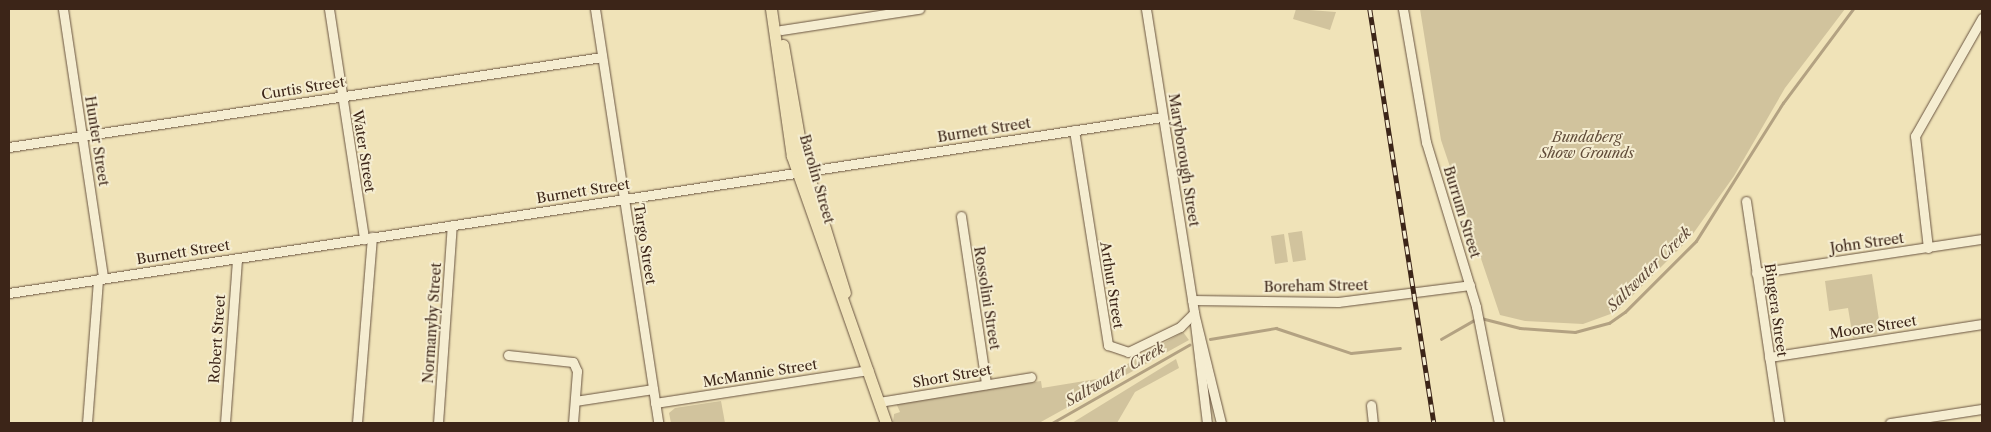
<!DOCTYPE html>
<html>
<head>
<meta charset="utf-8">
<style>
  body { margin:0 }
  #map { position:relative; width:1991px; height:432px; overflow:hidden; background:#f0e3b8; font-family:"Libre Caslon Text",serif }
  div>[style] { position:absolute }
  .green>* { inset:0; background:#d1c39d }
  .stream>* { height:2.5px; margin:-1.25px; padding:0 1.25px; transform-origin:1.25px; border-radius:1.25px; background:#b3a282 }
  .roads { filter:drop-shadow(0 0 1px #695440) drop-shadow(0 0 1px #695440) }
  .minor>* { height:9px; margin:-4.5px; padding:0 4.5px; transform-origin:4.5px; border-radius:4.5px; background:#f5edd1 }
  .major>* { height:11px; margin:-5.5px; padding:0 5.5px; transform-origin:5.5px; border-radius:5.5px; background:#f0e3b8 }
  .rail>* { height:4.5px; margin-top:-2.25px; transform-origin:0; background:repeating-linear-gradient(90deg,#f5edd1 0 8px,#3c2518 0 16px); box-sizing:border-box; border-block:1px solid #3c2518 }
  span { translate:-50% -50%; white-space:nowrap; text-align:center; line-height:1.15; -webkit-text-stroke:4px #f5edd1; paint-order:stroke }
  .street-label { font-size:14px; color:#3c2518 }
  .park-label { font-size:14px; color:#614c39; font-style:italic }
  .water-label { font-size:15px; color:#604a38; font-style:italic }
  .frame { position:absolute; inset:0; border:10px solid #3c2518; pointer-events:none }
</style>
</head>
<body>
<div id="map">
  <div class="green">
    <i style="clip-path:polygon(1296px 9px,1336px 12px,1330px 30px,1293px 19px)"></i>
    <i style="clip-path:polygon(1420px 9px,1845px 9px,1785px 88px,1734px 176px,1690px 238px,1616px 312px,1583px 324px,1525px 321px,1500px 315px,1441px 140px)"></i>
    <i style="clip-path:polygon(1302px 231px,1306px 260px,1293px 262px,1288px 233px)"></i>
    <i style="clip-path:polygon(1284px 234px,1288px 262px,1275px 264px,1271px 236px)"></i>
    <i style="clip-path:polygon(1872px 274px,1881px 333px,1853px 338px,1848px 308px,1829px 311px,1825px 281px)"></i>
    <i style="clip-path:polygon(1183px 332px,1189px 340px,1039px 423px,893px 423px,894px 414px,900px 412px,896px 403px,1041px 381px,1042px 388px,1103px 378px)"></i>
    <i style="clip-path:polygon(1176px 359px,1179px 368px,1135px 392px,1117px 423px,1072px 423px)"></i>
    <i style="clip-path:polygon(721px 401px,725px 423px,671px 423px,669px 413px,675px 408px)"></i>
  </div>
  <div class="stream">
    <i style="left:1481px;top:318px;width:40px;rotate:14.4deg"></i>
    <i style="left:1520px;top:328px;width:55px;rotate:4.2deg"></i>
    <i style="left:1575px;top:332px;width:35px;rotate:-15deg"></i>
    <i style="left:1609px;top:323px;width:19px;rotate:-35deg"></i>
    <i style="left:1625px;top:312px;width:100px;rotate:-45deg"></i>
    <i style="left:1696px;top:241px;width:163px;rotate:-57.8deg"></i>
    <i style="left:1783px;top:103px;width:117px;rotate:-53.3deg"></i>
    <i style="left:1210px;top:339px;width:67px;rotate:-9.5deg"></i>
    <i style="left:1276px;top:328px;width:79px;rotate:18.4deg"></i>
    <i style="left:1351px;top:353px;width:49px;rotate:-5.8deg"></i>
    <i style="left:1441px;top:339px;width:40px;rotate:-29.7deg"></i>
    <i style="left:1052px;top:423px;width:158px;rotate:-29.7deg"></i>
  </div>
  <div class="roads">
    <div class="minor">
      <i style="left:63px;top:9px;width:272px;rotate:81.5deg"></i>
      <i style="left:329px;top:9px;width:233px;rotate:81.3deg"></i>
      <i style="left:595px;top:9px;width:419px;rotate:81.3deg"></i>
      <i style="left:1146px;top:9px;width:308px;rotate:81deg"></i>
      <i style="left:1194px;top:313px;width:113px;rotate:76.2deg"></i>
      <i style="left:1403px;top:9px;width:135px;rotate:80.2deg"></i>
      <i style="left:1426px;top:142px;width:172px;rotate:73.1deg"></i>
      <i style="left:1476px;top:307px;width:118px;rotate:78.8deg"></i>
      <i style="left:781px;top:30px;width:140px;rotate:-8.7deg"></i>
      <i style="left:1074px;top:130px;width:218px;rotate:81deg"></i>
      <i style="left:1108px;top:345px;width:21px;rotate:19deg"></i>
      <i style="left:1128px;top:352px;width:58px;rotate:-25.7deg"></i>
      <i style="left:1180px;top:327px;width:20px;rotate:-45deg"></i>
      <i style="left:9px;top:147px;width:600px;rotate:-8.63deg"></i>
      <i style="left:1746px;top:201px;width:224px;rotate:81.5deg"></i>
      <i style="left:961px;top:216px;width:170px;rotate:81.5deg"></i>
      <i style="left:1928px;top:248px;width:113px;rotate:-96.6deg"></i>
      <i style="left:1915px;top:136px;width:136px;rotate:-60.4deg"></i>
      <i style="left:1756px;top:273px;width:229px;rotate:-8.6deg"></i>
      <i style="left:9px;top:293px;width:1166px;rotate:-8.68deg"></i>
      <i style="left:1192px;top:300px;width:146px;rotate:0.8deg"></i>
      <i style="left:1338px;top:302px;width:133px;rotate:-7.3deg"></i>
      <i style="left:1195px;top:324px;width:100px;rotate:83.1deg"></i>
      <i style="left:508px;top:355px;width:65px;rotate:6.1deg"></i>
      <i style="left:573px;top:362px;width:10px;rotate:66deg"></i>
      <i style="left:577px;top:371px;width:52px;rotate:94.4deg"></i>
      <i style="left:1769px;top:357px;width:216px;rotate:-8.8deg"></i>
      <i style="left:575px;top:401px;width:79px;rotate:-8.7deg"></i>
      <i style="left:879px;top:402px;width:154px;rotate:-9.3deg"></i>
      <i style="left:655px;top:403px;width:216px;rotate:-8.8deg"></i>
      <i style="left:1371px;top:405px;width:18px;rotate:84deg"></i>
      <i style="left:87px;top:423px;width:144px;rotate:-85.6deg"></i>
      <i style="left:225px;top:423px;width:165px;rotate:-85.8deg"></i>
      <i style="left:357px;top:423px;width:187px;rotate:-85.4deg"></i>
      <i style="left:438px;top:423px;width:198px;rotate:-86deg"></i>
      <i style="left:1890px;top:423px;width:93px;rotate:-8.7deg"></i>
    </div>
    <div class="major">
      <i style="left:771px;top:9px;width:148px;rotate:81.9deg"></i>
      <i style="left:792px;top:156px;width:283px;rotate:70.6deg"></i>
      <i style="left:783px;top:45px;width:111px;rotate:80.1deg"></i>
      <i style="left:802px;top:154px;width:145px;rotate:72.8deg"></i>
    </div>
  </div>
  <div class="rail">
    <i style="left:1370px;top:9px;width:419px;rotate:81.2deg"></i>
  </div>
  <div class="street-label">
    <span style="left:303px;top:88px;rotate:-9deg">Curtis Street</span>
    <span style="left:984px;top:130px;rotate:-9deg">Burnett Street</span>
    <span style="left:97px;top:141px;rotate:81deg">Hunter Street</span>
    <span style="left:364px;top:151px;rotate:81deg">Water Street</span>
    <span style="left:1184px;top:160px;rotate:81deg">Maryborough Street</span>
    <span style="left:817px;top:179px;rotate:74deg">Barolin Street</span>
    <span style="left:583px;top:191px;rotate:-9deg">Burnett Street</span>
    <span style="left:1462px;top:212px;rotate:73deg">Burrum Street</span>
    <span style="left:1867px;top:243px;rotate:-8deg">John Street</span>
    <span style="left:645px;top:244px;rotate:81deg">Targo Street</span>
    <span style="left:183px;top:252px;rotate:-9deg">Burnett Street</span>
    <span style="left:1112px;top:285px;rotate:81deg">Arthur Street</span>
    <span style="left:1316px;top:286px;rotate:-1deg">Boreham Street</span>
    <span style="left:987px;top:298px;rotate:81deg">Rossolini Street</span>
    <span style="left:1776px;top:310px;rotate:82deg">Bingera Street</span>
    <span style="left:432px;top:323px;rotate:-86deg">Normanyby Street</span>
    <span style="left:1873px;top:327px;rotate:-9deg">Moore Street</span>
    <span style="left:217px;top:339px;rotate:-86deg">Robert Street</span>
    <span style="left:760px;top:373px;rotate:-9deg">McMannie Street</span>
    <span style="left:952px;top:376px;rotate:-10deg">Short Street</span>
  </div>
  <div class="park-label">
    <span style="left:1587px;top:145px">Bundaberg<br>Show Grounds</span>
  </div>
  <div class="water-label">
    <span style="left:1649px;top:269px;rotate:-45deg">Saltwater Creek</span>
    <span style="left:1115px;top:374px;rotate:-30deg">Saltwater Creek</span>
  </div>
  <div class="frame"></div>
</div>
</body>
</html>
